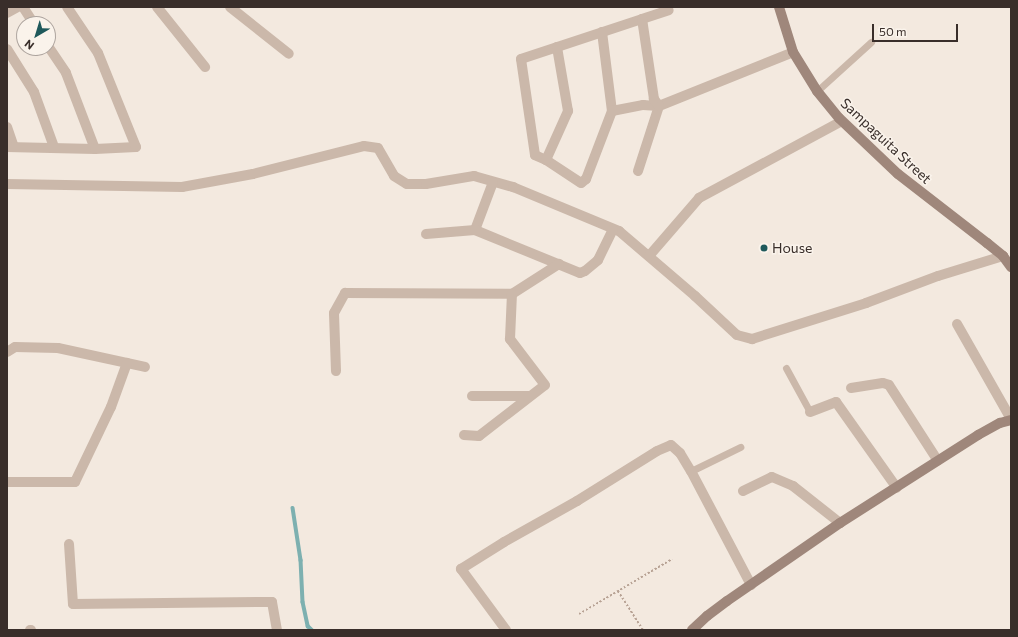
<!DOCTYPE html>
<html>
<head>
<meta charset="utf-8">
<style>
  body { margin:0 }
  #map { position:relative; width:1018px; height:637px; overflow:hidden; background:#f3e9df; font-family:Commissioner,sans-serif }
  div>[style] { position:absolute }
  .stream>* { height:3.5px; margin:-1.75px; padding:0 1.75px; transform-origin:1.75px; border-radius:1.75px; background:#7db0b0 }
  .path>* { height:2px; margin-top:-1px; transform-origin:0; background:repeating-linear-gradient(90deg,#b7a294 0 2px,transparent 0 4px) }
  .lane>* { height:7px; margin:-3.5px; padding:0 3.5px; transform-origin:3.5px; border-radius:3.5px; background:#cbb8aa }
  .street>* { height:10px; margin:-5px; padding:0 5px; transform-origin:5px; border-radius:5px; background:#cbb8aa }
  .secondary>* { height:10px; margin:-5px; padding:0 5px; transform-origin:5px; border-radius:5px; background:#9f877b }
  .dots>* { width:11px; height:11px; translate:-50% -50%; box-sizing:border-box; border:2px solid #faf3eb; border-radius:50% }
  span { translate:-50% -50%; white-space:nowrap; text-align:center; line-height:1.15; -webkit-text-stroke:3px #faf3eb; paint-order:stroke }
  .street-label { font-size:14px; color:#392e2a }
  .poi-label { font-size:14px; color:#392e2a }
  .left { translate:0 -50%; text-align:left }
  .frame { position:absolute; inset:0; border:8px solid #392e2a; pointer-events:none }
  .north { position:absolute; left:16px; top:16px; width:40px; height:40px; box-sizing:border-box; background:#faf3eb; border:1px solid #ada49e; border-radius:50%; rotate:218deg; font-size:11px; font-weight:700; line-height:16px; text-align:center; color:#392e2a }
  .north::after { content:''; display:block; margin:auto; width:14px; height:18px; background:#1f595b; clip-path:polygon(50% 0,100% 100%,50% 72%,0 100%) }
  .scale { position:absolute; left:872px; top:24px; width:86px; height:18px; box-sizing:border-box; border:2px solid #392e2a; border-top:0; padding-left:5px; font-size:12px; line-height:14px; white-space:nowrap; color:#392e2a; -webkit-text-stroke:3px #faf3eb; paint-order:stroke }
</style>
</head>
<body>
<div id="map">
  <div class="stream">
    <i style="left:293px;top:508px;width:53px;rotate:81.3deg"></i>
    <i style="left:301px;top:560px;width:42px;rotate:87.3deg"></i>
    <i style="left:303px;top:602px;width:25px;rotate:78deg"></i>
    <i style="left:308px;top:626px;width:6px;rotate:45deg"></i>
  </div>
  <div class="path">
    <i style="left:618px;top:591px;width:46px;rotate:57.3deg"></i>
    <i style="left:579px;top:614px;width:108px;rotate:-30.6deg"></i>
  </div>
  <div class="lane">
    <i style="left:817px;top:91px;width:73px;rotate:-42.2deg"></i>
    <i style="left:786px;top:368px;width:50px;rotate:61.4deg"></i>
    <i style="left:691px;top:471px;width:55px;rotate:-26.1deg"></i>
  </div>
  <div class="street">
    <i style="left:23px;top:7px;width:20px;rotate:57deg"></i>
    <i style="left:157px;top:7px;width:77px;rotate:51.3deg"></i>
    <i style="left:230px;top:7px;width:75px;rotate:38.5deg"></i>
    <i style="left:7px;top:13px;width:13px;rotate:-29deg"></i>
    <i style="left:602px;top:32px;width:80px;rotate:82.8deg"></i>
    <i style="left:612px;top:111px;width:73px;rotate:110.9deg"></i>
    <i style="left:586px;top:179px;width:6px;rotate:141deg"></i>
    <i style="left:581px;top:183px;width:42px;rotate:-146.7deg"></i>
    <i style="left:546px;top:160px;width:12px;rotate:-156deg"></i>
    <i style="left:535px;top:155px;width:97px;rotate:-98.3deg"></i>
    <i style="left:521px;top:59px;width:127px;rotate:-18.3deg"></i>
    <i style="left:642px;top:19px;width:28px;rotate:-18deg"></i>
    <i style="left:48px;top:46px;width:32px;rotate:56deg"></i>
    <i style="left:66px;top:73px;width:81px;rotate:69.1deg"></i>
    <i style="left:7px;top:49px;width:51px;rotate:57.9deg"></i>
    <i style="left:34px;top:92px;width:59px;rotate:70deg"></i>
    <i style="left:612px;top:111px;width:32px;rotate:-11deg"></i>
    <i style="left:643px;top:105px;width:16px;rotate:4deg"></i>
    <i style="left:659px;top:106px;width:144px;rotate:-21.9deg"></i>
    <i style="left:7px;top:127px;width:21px;rotate:71deg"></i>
    <i style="left:7px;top:147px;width:88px;rotate:1.3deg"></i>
    <i style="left:95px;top:149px;width:41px;rotate:-2.8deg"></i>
    <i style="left:136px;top:147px;width:101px;rotate:-112deg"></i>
    <i style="left:98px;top:53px;width:55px;rotate:-124deg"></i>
    <i style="left:546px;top:160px;width:54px;rotate:-65.8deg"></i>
    <i style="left:568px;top:111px;width:65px;rotate:-99.8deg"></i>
    <i style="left:638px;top:171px;width:68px;rotate:-72.1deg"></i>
    <i style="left:659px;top:106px;width:9px;rotate:-126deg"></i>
    <i style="left:654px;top:99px;width:81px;rotate:-98.5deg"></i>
    <i style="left:7px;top:184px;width:175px;rotate:1deg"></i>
    <i style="left:182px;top:187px;width:72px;rotate:-10.4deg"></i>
    <i style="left:253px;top:174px;width:114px;rotate:-14.2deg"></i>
    <i style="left:364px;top:146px;width:14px;rotate:8deg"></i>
    <i style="left:378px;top:148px;width:32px;rotate:60deg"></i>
    <i style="left:394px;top:176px;width:15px;rotate:32deg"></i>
    <i style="left:407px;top:184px;width:19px"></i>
    <i style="left:426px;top:184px;width:49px;rotate:-9.5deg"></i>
    <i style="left:474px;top:176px;width:41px;rotate:15.8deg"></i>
    <i style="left:513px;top:187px;width:115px;rotate:22.5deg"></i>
    <i style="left:619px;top:231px;width:100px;rotate:40.5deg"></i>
    <i style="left:695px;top:296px;width:57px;rotate:42.9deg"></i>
    <i style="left:737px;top:335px;width:16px;rotate:15deg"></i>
    <i style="left:752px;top:339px;width:120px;rotate:-17.5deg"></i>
    <i style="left:866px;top:303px;width:77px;rotate:-20.6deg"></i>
    <i style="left:938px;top:276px;width:68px;rotate:-17.1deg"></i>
    <i style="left:475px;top:230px;width:51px;rotate:-69.4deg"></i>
    <i style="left:426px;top:234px;width:49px;rotate:-4.7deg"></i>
    <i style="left:475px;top:230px;width:113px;rotate:22.3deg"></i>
    <i style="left:580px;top:273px;width:5px;rotate:-22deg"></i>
    <i style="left:585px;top:271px;width:17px;rotate:-40deg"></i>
    <i style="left:598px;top:260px;width:34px;rotate:-64deg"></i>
    <i style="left:649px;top:256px;width:77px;rotate:-49.2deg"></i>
    <i style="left:699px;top:198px;width:162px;rotate:-28.3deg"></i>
    <i style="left:957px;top:324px;width:109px;rotate:60.4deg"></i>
    <i style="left:7px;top:352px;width:9px;rotate:-32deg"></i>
    <i style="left:15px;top:347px;width:43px;rotate:1.3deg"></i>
    <i style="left:58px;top:348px;width:89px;rotate:12.3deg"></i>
    <i style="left:336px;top:371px;width:58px;rotate:-92deg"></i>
    <i style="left:334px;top:313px;width:23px;rotate:-61deg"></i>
    <i style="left:345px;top:293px;width:167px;rotate:0.3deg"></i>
    <i style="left:512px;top:294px;width:56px;rotate:-32.6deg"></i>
    <i style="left:851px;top:388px;width:32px;rotate:-9deg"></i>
    <i style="left:883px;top:383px;width:6px;rotate:18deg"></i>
    <i style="left:889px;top:385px;width:90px;rotate:57.2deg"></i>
    <i style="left:472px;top:396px;width:58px"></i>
    <i style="left:810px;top:412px;width:28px;rotate:-21deg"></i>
    <i style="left:836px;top:402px;width:105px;rotate:54.7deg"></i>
    <i style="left:464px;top:435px;width:15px;rotate:4deg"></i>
    <i style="left:479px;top:436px;width:83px;rotate:-37.7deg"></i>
    <i style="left:545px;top:385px;width:58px;rotate:-127.3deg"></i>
    <i style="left:510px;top:339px;width:45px;rotate:-87.5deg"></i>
    <i style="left:7px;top:482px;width:68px"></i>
    <i style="left:75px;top:482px;width:83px;rotate:-64.4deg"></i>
    <i style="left:111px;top:407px;width:47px;rotate:-70deg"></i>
    <i style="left:743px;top:491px;width:32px;rotate:-26deg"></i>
    <i style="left:772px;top:477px;width:23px;rotate:23deg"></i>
    <i style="left:793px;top:486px;width:60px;rotate:38.2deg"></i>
    <i style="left:69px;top:544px;width:60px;rotate:86.2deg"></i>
    <i style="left:73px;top:604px;width:199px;rotate:-0.6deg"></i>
    <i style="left:272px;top:602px;width:28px;rotate:80deg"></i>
    <i style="left:30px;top:630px;width:1px"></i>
    <i style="left:506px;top:630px;width:76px;rotate:-126.4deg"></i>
    <i style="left:461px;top:569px;width:51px;rotate:-32.1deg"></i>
    <i style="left:504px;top:542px;width:84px;rotate:-29.3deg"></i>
    <i style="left:577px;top:501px;width:94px;rotate:-32deg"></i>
    <i style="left:657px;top:451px;width:15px;rotate:-23deg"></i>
    <i style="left:671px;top:445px;width:12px;rotate:42deg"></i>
    <i style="left:680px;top:453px;width:21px;rotate:59deg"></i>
    <i style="left:691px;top:471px;width:129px;rotate:62.2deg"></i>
  </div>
  <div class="secondary">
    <i style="left:779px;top:7px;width:47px;rotate:72.7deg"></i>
    <i style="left:793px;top:52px;width:46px;rotate:58.4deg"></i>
    <i style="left:817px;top:91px;width:35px;rotate:51deg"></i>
    <i style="left:839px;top:118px;width:81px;rotate:43.5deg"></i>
    <i style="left:898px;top:174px;width:113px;rotate:37.8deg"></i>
    <i style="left:987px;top:243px;width:21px;rotate:39deg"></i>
    <i style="left:1003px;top:256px;width:14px;rotate:54deg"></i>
    <i style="left:692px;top:630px;width:21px;rotate:-43deg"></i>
    <i style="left:707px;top:616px;width:25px;rotate:-37deg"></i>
    <i style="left:727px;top:601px;width:137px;rotate:-34.6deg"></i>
    <i style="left:840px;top:523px;width:164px;rotate:-32.5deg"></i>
    <i style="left:978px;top:435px;width:25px;rotate:-29deg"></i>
    <i style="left:1000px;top:423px;width:11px;rotate:-15deg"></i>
  </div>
  <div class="dots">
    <i style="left:764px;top:248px;background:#1f595b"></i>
  </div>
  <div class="street-label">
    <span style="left:886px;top:141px;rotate:43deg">Sampaguita Street</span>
  </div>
  <div class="poi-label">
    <span class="left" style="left:772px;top:248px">House</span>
  </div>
  <div class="frame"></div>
  <div class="north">N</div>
  <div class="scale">50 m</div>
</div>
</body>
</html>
